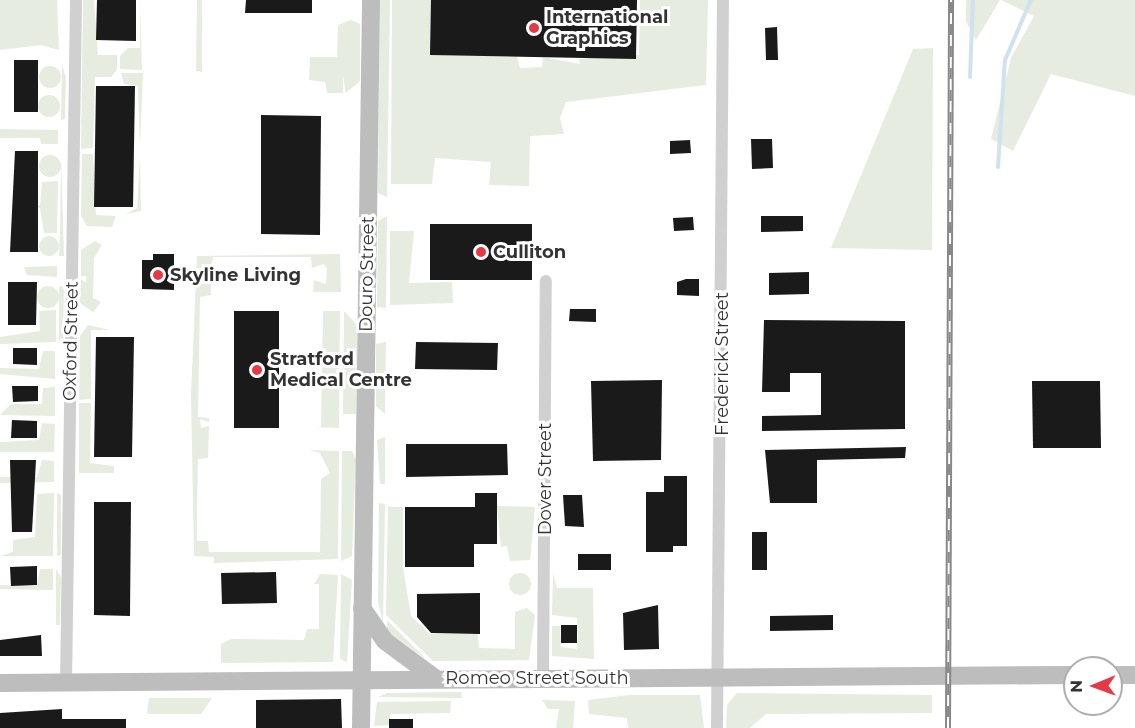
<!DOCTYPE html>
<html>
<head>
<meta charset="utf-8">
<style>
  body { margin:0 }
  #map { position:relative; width:1135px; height:728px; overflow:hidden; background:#fff; font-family:Montserrat,sans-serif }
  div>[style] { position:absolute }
  .green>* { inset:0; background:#e6ecdf }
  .round { border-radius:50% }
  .stream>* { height:4px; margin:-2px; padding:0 2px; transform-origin:2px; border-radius:2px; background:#cfe2ee }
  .building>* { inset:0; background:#1a1a1a }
  .street>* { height:12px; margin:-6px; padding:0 6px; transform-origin:6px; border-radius:6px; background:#d0d0d0 }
  .secondary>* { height:18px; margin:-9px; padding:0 9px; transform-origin:9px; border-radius:9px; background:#bdbdbd }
  .rail>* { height:6px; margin-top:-3px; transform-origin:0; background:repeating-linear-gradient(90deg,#fff 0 11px,#888 0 22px); box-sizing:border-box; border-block:2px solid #888 }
  .dots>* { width:16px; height:16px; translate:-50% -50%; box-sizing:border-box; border:3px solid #fff; border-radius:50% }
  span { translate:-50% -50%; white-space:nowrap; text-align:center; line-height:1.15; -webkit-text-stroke:6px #fff; paint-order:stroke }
  .poi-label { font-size:18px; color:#333; font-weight:700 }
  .left { translate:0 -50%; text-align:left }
  .street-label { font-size:18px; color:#333 }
  .north { position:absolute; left:1063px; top:656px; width:60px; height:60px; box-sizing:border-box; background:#fff; border:2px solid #adadad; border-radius:50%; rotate:269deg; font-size:16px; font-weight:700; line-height:24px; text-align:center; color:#333 }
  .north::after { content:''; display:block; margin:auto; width:21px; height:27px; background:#e63946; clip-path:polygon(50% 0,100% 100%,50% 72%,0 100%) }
</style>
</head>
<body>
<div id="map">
  <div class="green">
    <i style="clip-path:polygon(0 0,57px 0,59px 50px,41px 45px,0 50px)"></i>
    <i style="clip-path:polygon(83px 0,94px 0,98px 55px,117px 55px,117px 70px,111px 77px,95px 77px,93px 148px,81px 149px)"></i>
    <i style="clip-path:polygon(140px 0,142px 70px,120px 69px,120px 56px,128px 48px,140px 48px)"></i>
    <i style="clip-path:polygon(197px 0,202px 0,202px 72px,196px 71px)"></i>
    <i style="clip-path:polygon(380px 0,390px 0,387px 197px,378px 193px)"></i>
    <i style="clip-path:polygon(392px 0,432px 0,431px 55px,517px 57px,520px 68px,542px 67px,543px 57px,580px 64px,579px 59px,639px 55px,640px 0,708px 0,706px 85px,566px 102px,560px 118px,564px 134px,530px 136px,529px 186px,489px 185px,491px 162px,435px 158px,432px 184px,391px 184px)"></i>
    <i style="clip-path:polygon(966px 0,1000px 0,976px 40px,966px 22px)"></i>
    <i style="clip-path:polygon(1001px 0,1135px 0,1135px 96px,1051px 74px,1013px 151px,991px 139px,1011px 58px,1034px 16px)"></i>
    <i style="clip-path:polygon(351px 20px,360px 24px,360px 81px,346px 93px,343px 76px,343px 93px,327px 93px,325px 82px,309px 80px,310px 57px,337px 57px,338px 25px)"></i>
    <i style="clip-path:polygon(933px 48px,932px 250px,831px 248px,913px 49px)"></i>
    <i style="clip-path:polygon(62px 65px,66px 78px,65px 119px,61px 120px)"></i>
    <i class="round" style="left:39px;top:66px;width:22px;height:22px"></i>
    <i style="clip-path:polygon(121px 73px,143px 73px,140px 147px,138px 86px,124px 84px)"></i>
    <i class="round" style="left:38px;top:95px;width:22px;height:22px"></i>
    <i style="clip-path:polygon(0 129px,58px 130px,58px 144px,41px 144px,40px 138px,0 138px)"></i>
    <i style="clip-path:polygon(82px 154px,93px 154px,96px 215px,116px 216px,112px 227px,87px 226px,81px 216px)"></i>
    <i class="round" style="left:39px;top:155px;width:22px;height:22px"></i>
    <i style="clip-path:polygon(61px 156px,64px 256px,59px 256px,60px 229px)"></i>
    <i style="clip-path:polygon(140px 157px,141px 211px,126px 214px,137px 208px)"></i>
    <i style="clip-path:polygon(58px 181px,57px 233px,44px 233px,40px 208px,14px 205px,40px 205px,42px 182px)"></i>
    <i style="clip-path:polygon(387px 216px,386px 308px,377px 307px,378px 221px)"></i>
    <i style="clip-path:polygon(390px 231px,414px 231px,409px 283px,452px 282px,453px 303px,390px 305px)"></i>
    <i class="round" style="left:39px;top:236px;width:20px;height:20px"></i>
    <i style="clip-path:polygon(95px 241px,102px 245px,94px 258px,93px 298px,101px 302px,93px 312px,80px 303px,81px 279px,86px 283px,86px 276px,81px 276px,81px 250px)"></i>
    <i style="clip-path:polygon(340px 254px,341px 292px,313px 292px,314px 280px,326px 284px,327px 269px,324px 264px,312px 268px,311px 257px,213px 257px,211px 267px,200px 268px,200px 280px,211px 281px,211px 295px,200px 297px,198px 417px,209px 418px,209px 422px,200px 419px,201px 428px,209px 426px,208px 458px,198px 459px,197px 510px,197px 541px,208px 541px,209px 552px,320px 552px,321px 479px,330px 473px,320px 453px,310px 450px,339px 451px,338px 559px,214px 563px,214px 557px,194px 556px,191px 395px,197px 256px)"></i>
    <i style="clip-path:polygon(57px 266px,57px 277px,27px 275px,24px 267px)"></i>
    <i style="clip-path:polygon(59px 286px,64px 287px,63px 341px,59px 341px)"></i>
    <i class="round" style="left:37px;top:286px;width:22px;height:22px"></i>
    <i style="clip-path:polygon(56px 310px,56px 342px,0 344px,0 337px,40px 331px,39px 311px)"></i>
    <i style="clip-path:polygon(323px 311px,340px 311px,339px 428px,312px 427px,321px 427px)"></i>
    <i style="clip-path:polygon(344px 311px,357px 325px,356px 414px,343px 414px)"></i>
    <i style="clip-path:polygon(88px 325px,110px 330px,91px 330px,91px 399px,79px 400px,80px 336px)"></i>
    <i style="clip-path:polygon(386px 342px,385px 411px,385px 414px,376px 406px,376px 344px)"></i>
    <i style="clip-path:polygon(43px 351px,55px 351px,55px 379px,0 374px,0 368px,39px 369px)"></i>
    <i style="clip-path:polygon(55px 387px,55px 416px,0 415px,11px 404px,42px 404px,43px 388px)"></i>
    <i style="clip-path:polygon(79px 403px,91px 403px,90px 463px,114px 466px,114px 473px,79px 473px)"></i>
    <i style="clip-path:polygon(42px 423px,55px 424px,54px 452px,0 452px,0 442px,39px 440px)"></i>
    <i style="clip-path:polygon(385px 437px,385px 484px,380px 484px,377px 440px)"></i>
    <i style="clip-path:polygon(342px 451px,352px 451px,356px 460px,352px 556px,341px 561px)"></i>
    <i style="clip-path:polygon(42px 460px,54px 461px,54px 482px,0 483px,0 477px,37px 477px)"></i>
    <i style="clip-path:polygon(54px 493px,53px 556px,0 556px,13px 552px,13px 540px,35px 537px,37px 494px)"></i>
    <i style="clip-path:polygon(57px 493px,61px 495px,61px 555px,57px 556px)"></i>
    <i style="clip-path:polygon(379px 503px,385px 504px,383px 623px,378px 602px)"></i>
    <i style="clip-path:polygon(497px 506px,535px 507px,530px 560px,510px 561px,507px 546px,501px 547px)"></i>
    <i style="clip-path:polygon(388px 507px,403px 507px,403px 567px,411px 616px,430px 634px,478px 634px,479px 648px,515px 649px,515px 612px,527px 608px,535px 615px,529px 660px,433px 661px,386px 615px)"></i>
    <i style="clip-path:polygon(40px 569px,53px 569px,53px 590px,0 589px,0 585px,37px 586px)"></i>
    <i style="clip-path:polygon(56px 569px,61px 577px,60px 625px,56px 625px)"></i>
    <i class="round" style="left:509px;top:573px;width:22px;height:22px"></i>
    <i style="clip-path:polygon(553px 573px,557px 588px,593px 588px,594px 659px,552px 656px,552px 626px,560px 626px,561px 647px,577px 649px,578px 637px,577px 618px,552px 615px)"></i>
    <i style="clip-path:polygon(320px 574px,338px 575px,333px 662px,221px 663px,221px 644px,231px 639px,304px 640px,307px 629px,319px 629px,319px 584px,314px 584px)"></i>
    <i style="clip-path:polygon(341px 574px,352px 580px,347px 662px,340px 659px)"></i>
    <i style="clip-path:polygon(387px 622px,388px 621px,427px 660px,387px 631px)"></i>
    <i style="clip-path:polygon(461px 692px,462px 698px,378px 697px,387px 693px)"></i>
    <i style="clip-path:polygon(737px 693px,932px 695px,932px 713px,766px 714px,750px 728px,726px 728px,727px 705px)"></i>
    <i style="clip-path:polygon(629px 695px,700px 695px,704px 728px,628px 728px,627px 718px,589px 714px,588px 700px)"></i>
    <i style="clip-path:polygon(149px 698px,212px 698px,201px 714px,147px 714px)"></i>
    <i style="clip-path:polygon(542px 700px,575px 701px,573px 728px,556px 728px,559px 709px,548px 709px)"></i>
    <i style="clip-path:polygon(451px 701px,450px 713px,390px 714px,390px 725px,374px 726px,377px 702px)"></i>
  </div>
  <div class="stream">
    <i style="left:970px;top:77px;width:77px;rotate:-87.8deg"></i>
    <i style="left:998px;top:167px;width:107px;rotate:-86.3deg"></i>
    <i style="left:1005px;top:60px;width:65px;rotate:-66.6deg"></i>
  </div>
  <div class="building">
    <i style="clip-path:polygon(97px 0,136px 0,136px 41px,96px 40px)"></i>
    <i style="clip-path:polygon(246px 0,312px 0,312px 13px,245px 13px)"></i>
    <i style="clip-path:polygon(431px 0,637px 0,636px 59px,430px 55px)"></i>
    <i style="clip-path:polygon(777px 27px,778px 60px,766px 60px,765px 28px)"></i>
    <i style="clip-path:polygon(14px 60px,38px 60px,38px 112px,14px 112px)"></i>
    <i style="clip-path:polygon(96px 86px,135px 86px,133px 207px,94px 207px)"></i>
    <i style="clip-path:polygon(261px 115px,321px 116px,320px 235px,261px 234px)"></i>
    <i style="clip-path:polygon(751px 139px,772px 139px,773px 168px,752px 169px)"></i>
    <i style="clip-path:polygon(690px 140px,691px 153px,670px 154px,670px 141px)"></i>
    <i style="clip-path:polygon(15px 151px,38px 151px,38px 252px,10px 252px)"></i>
    <i style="clip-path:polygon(761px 216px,803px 216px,803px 231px,761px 232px)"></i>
    <i style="clip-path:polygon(693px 217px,694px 230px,674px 231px,673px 218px)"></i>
    <i style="clip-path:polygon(430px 224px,532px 224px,532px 280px,430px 280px)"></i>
    <i style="clip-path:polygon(153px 254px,174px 254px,174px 290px,142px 289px,142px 260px,153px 260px)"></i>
    <i style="clip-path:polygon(809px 272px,809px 294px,769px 295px,769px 273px)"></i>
    <i style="clip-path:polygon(686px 279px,699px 279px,699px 296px,677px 295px,677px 282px)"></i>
    <i style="clip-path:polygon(8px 282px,37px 282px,36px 325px,8px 325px)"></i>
    <i style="clip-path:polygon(570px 309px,596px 309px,596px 322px,569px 321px)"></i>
    <i style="clip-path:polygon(234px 311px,279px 311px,279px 428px,234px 428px)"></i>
    <i style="clip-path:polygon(764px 320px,905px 321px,905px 429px,762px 431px,762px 416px,821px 415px,821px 373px,790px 373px,790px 392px,762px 392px)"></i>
    <i style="clip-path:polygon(96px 337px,134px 337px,132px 457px,94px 457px)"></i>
    <i style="clip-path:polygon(416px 342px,498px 343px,497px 370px,415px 369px)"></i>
    <i style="clip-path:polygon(13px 348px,37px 348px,37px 365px,13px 364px)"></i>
    <i style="clip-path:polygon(662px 380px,661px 460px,593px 461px,591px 381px)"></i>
    <i style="clip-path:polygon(1032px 381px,1100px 381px,1101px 448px,1033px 448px)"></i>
    <i style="clip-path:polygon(12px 386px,38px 386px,38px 401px,13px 402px)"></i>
    <i style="clip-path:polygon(12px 420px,37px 421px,37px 438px,11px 438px)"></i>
    <i style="clip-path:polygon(406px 444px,507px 444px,508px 475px,406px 477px)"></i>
    <i style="clip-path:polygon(906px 447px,905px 458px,817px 460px,817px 503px,770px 503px,765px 450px)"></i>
    <i style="clip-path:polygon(10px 460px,36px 460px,32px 532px,12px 532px)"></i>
    <i style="clip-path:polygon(664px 476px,687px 476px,687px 546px,673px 546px,673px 552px,646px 552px,646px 492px,664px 492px)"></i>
    <i style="clip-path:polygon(475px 493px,497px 493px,497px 544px,474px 544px,474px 567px,405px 567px,405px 507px,475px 507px)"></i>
    <i style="clip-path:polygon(563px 495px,582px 495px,584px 527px,565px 526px)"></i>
    <i style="clip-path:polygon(94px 502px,131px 502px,130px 616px,94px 615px)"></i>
    <i style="clip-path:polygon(752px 532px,767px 532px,767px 570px,752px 570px)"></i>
    <i style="clip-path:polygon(578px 554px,611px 554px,611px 570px,578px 570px)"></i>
    <i style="clip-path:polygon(37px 566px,37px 585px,11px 586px,10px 567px)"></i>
    <i style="clip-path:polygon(276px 572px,277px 603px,222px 604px,221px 573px)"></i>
    <i style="clip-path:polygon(480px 593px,480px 634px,431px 633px,417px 617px,417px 594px)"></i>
    <i style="clip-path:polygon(658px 605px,659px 649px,624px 650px,623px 613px)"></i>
    <i style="clip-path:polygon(833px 615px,833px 630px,770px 631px,770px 616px)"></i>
    <i style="clip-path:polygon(561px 625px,577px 625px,577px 643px,561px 643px)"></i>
    <i style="clip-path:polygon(41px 635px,42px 656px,0 656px,0 640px)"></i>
    <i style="clip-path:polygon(341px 699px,342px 728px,256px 728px,256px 700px)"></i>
    <i style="clip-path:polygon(62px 709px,62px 719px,126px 719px,126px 728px,0 728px,0 713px)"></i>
    <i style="clip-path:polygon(389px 719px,413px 719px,413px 728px,389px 728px)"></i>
  </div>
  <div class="street">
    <i style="left:543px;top:677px;width:396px;rotate:-89.6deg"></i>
    <i style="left:66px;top:683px;width:683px;rotate:-89.16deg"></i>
    <i style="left:717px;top:728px;width:728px;rotate:-89.53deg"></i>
  </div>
  <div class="secondary">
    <i style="left:362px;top:608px;width:40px;rotate:55.1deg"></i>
    <i style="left:385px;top:641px;width:62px;rotate:36.5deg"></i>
    <i style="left:1111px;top:675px;width:24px"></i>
    <i style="left:0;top:683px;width:1075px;rotate:-0.43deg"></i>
    <i style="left:361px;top:728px;width:728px;rotate:-89.21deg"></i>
  </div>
  <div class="rail">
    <i style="left:948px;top:728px;width:728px;rotate:-89.76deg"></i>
  </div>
  <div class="dots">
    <i style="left:534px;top:28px;background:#e63946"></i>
    <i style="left:481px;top:252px;background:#e63946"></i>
    <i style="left:158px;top:275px;background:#e63946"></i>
    <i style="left:257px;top:370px;background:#e63946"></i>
  </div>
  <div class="poi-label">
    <span class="left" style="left:546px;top:28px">International<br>Graphics</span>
    <span class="left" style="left:493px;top:252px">Culliton</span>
    <span class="left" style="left:170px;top:275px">Skyline Living</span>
    <span class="left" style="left:270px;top:370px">Stratford<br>Medical Centre</span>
  </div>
  <div class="street-label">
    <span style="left:367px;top:274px;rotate:-89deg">Douro Street</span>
    <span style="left:71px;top:341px;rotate:-89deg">Oxford Street</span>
    <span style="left:722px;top:364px;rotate:-90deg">Frederick Street</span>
    <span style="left:545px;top:479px;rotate:-90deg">Dover Street</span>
    <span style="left:537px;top:678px">Romeo Street South</span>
  </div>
  <div class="north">N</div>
</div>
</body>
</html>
